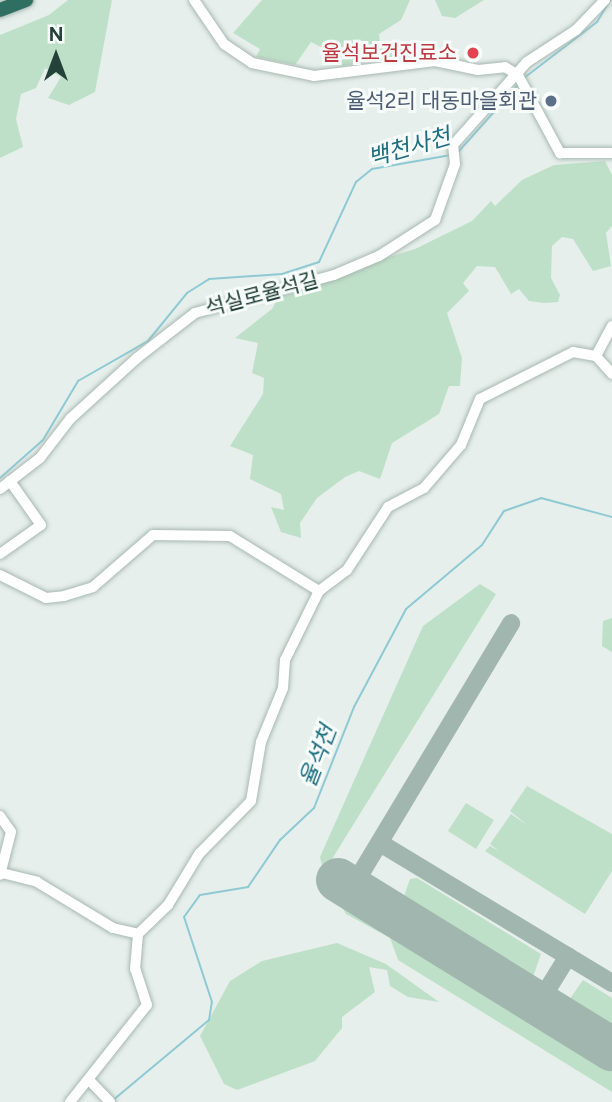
<!DOCTYPE html>
<html>
<head>
<meta charset="utf-8">
<style>
  body { margin:0 }
  #map { position:relative; width:612px; height:1102px; overflow:hidden; background:#e6efeb; font-family:Figtree,"Noto Sans KR",sans-serif }
  div>[style] { position:absolute }
  .green>* { inset:0; background:#bfe0c8 }
  .stream>* { height:2px; margin:-1px; padding:0 1px; transform-origin:1px; border-radius:1px; background:#8ec9d4 }
  .taxiway>* { height:18px; margin:-9px; padding:0 9px; transform-origin:9px; border-radius:9px; background:#a2b6b0 }
  .runway>* { height:44px; margin:-22px; padding:0 22px; transform-origin:22px; border-radius:22px; background:#a2b6b0 }
  .roads { filter:drop-shadow(0 0 2px #a8b8b2) drop-shadow(0 0 2px #a8b8b2) }
  .minor>* { height:10px; margin:-5px; padding:0 5px; transform-origin:5px; border-radius:5px; background:#fff }
  .highway>* { height:14px; margin:-7px; padding:0 7px; transform-origin:7px; border-radius:7px; background:#2f6f62 }
  .dots>* { width:19px; height:19px; translate:-50% -50%; box-sizing:border-box; border:4px solid #f7fbf9; border-radius:50% }
  span { translate:-50% -50%; white-space:nowrap; text-align:center; line-height:1.15; -webkit-text-stroke:6px #f7fbf9; paint-order:stroke }
  .health-label { font-size:21px; color:#be3a42 }
  .right { translate:-100% -50%; text-align:right }
  .service-label { font-size:21px; color:#4e5e75 }
  .street-label { font-size:21px; color:#24423a }
  .water-label { font-size:23px; color:#1c6f80; font-style:italic }
  .north { position:absolute; left:21px; top:21px; width:70px; height:70px; -webkit-text-stroke:5px #f7fbf9; paint-order:stroke; rotate:0deg; font-size:19px; font-weight:700; line-height:28px; text-align:center; color:#24423a }
  .north::after { content:''; display:block; margin:auto; width:24px; height:32px; background:#24423a; clip-path:polygon(50% 0,100% 100%,50% 72%,0 100%) }
</style>
</head>
<body>
<div id="map">
  <div class="green">
    <i style="clip-path:polygon(68px 0,112px 0,95px 92px,69px 105px,48px 98px,61px 77px,45px 68px,36px 88px,21px 94px,16px 119px,23px 147px,0 158px,0 35px,49px 15px)"></i>
    <i style="clip-path:polygon(262px 0,410px 0,401px 20px,379px 34px,380px 44px,392px 42px,407px 55px,342px 66px,342px 58px,311px 42px,295px 65px,256px 57px,260px 49px,233px 33px)"></i>
    <i style="clip-path:polygon(435px 0,484px 0,455px 18px,442px 16px)"></i>
    <i style="clip-path:polygon(605px 161px,612px 175px,612px 226px,606px 233px,611px 266px,593px 271px,573px 239px,562px 237px,552px 246px,551px 278px,560px 295px,558px 302px,544px 303px,529px 301px,519px 289px,511px 294px,495px 267px,477px 266px,463px 283px,469px 291px,447px 313px,462px 358px,460px 386px,449px 386px,439px 414px,392px 443px,380px 479px,359px 471px,345px 477px,317px 498px,300px 523px,301px 538px,281px 532px,271px 507px,284px 510px,281px 494px,250px 479px,253px 455px,230px 446px,263px 394px,264px 378px,252px 373px,258px 343px,235px 338px,272px 309px,282px 290px,415px 249px,472px 221px,491px 201px,495px 206px,522px 180px,554px 165px)"></i>
    <i style="clip-path:polygon(480px 584px,496px 594px,324px 872px,339px 897px,612px 1065px,612px 1092px,398px 960px,390px 938px,346px 914px,325px 876px,320px 857px,423px 626px)"></i>
    <i style="clip-path:polygon(612px 618px,612px 652px,602px 646px,603px 621px)"></i>
    <i style="clip-path:polygon(527px 786px,612px 834px,612px 871px,585px 914px,485px 851px,490px 846px,499px 851px,490px 844px,511px 814px,527px 825px,510px 811px)"></i>
    <i style="clip-path:polygon(466px 803px,494px 820px,476px 849px,448px 831px)"></i>
    <i style="clip-path:polygon(417px 878px,541px 954px,533px 977px,402px 902px,410px 879px)"></i>
    <i style="clip-path:polygon(337px 943px,386px 964px,439px 1002px,408px 997px,390px 986px,387px 970px,369px 967px,375px 992px,342px 1017px,342px 1028px,315px 1061px,237px 1090px,224px 1084px,200px 1036px,230px 981px,262px 961px)"></i>
    <i style="clip-path:polygon(583px 980px,612px 998px,612px 1031px,567px 1003px)"></i>
  </div>
  <div class="stream">
    <i style="left:524px;top:78px;width:92px;rotate:-37.5deg"></i>
    <i style="left:597px;top:22px;width:26px;rotate:-59deg"></i>
    <i style="left:459px;top:151px;width:89px;rotate:-48.2deg"></i>
    <i style="left:0;top:478px;width:57px;rotate:-41.5deg"></i>
    <i style="left:43px;top:440px;width:69px;rotate:-59.3deg"></i>
    <i style="left:78px;top:381px;width:81px;rotate:-29.7deg"></i>
    <i style="left:148px;top:341px;width:62px;rotate:-50.9deg"></i>
    <i style="left:187px;top:293px;width:26px;rotate:-32deg"></i>
    <i style="left:209px;top:279px;width:73px;rotate:-3.9deg"></i>
    <i style="left:282px;top:274px;width:39px;rotate:-18deg"></i>
    <i style="left:319px;top:262px;width:88px;rotate:-65.2deg"></i>
    <i style="left:356px;top:182px;width:21px;rotate:-39deg"></i>
    <i style="left:372px;top:169px;width:80px;rotate:-10deg"></i>
    <i style="left:112px;top:1101px;width:126px;rotate:-39.9deg"></i>
    <i style="left:209px;top:1020px;width:18px;rotate:-81deg"></i>
    <i style="left:212px;top:1002px;width:89px;rotate:-108.2deg"></i>
    <i style="left:184px;top:917px;width:27px;rotate:-54deg"></i>
    <i style="left:200px;top:895px;width:49px;rotate:-9.5deg"></i>
    <i style="left:248px;top:887px;width:57px;rotate:-55.8deg"></i>
    <i style="left:280px;top:840px;width:47px;rotate:-43.3deg"></i>
    <i style="left:314px;top:808px;width:109px;rotate:-68.4deg"></i>
    <i style="left:354px;top:707px;width:111px;rotate:-62deg"></i>
    <i style="left:406px;top:609px;width:99px;rotate:-40.1deg"></i>
    <i style="left:482px;top:545px;width:40px;rotate:-57.1deg"></i>
    <i style="left:504px;top:511px;width:39px;rotate:-19deg"></i>
    <i style="left:541px;top:498px;width:73px;rotate:15deg"></i>
  </div>
  <div class="taxiway">
    <i style="left:380px;top:843px;width:271px;rotate:31.1deg"></i>
    <i style="left:352px;top:888px;width:309px;rotate:-59deg"></i>
    <i style="left:539px;top:1003px;width:55px;rotate:-58.3deg"></i>
  </div>
  <div class="runway">
    <i style="left:338px;top:880px;width:322px;rotate:31.7deg"></i>
  </div>
  <div class="roads">
    <div class="minor">
      <i style="left:194px;top:0;width:53px;rotate:55.7deg"></i>
      <i style="left:224px;top:44px;width:34px;rotate:34deg"></i>
      <i style="left:252px;top:63px;width:63px;rotate:11.8deg"></i>
      <i style="left:314px;top:76px;width:122px;rotate:-7.1deg"></i>
      <i style="left:435px;top:61px;width:44px;rotate:11.8deg"></i>
      <i style="left:478px;top:70px;width:27px;rotate:-6deg"></i>
      <i style="left:505px;top:67px;width:15px;rotate:32deg"></i>
      <i style="left:518px;top:75px;width:89px;rotate:61.7deg"></i>
      <i style="left:560px;top:153px;width:52px"></i>
      <i style="left:596px;top:356px;width:34px;rotate:-62deg"></i>
      <i style="left:0;top:489px;width:51px;rotate:-37.8deg"></i>
      <i style="left:40px;top:458px;width:49px;rotate:-52.4deg"></i>
      <i style="left:70px;top:419px;width:91px;rotate:-42.3deg"></i>
      <i style="left:137px;top:358px;width:73px;rotate:-37.8deg"></i>
      <i style="left:195px;top:313px;width:144px;rotate:-15.3deg"></i>
      <i style="left:334px;top:275px;width:49px;rotate:-22.9deg"></i>
      <i style="left:379px;top:256px;width:67px;rotate:-32.7deg"></i>
      <i style="left:435px;top:220px;width:59px;rotate:-70.3deg"></i>
      <i style="left:455px;top:164px;width:19px;rotate:-96deg"></i>
      <i style="left:453px;top:145px;width:111px;rotate:-48.3deg"></i>
      <i style="left:527px;top:62px;width:59px;rotate:-33.1deg"></i>
      <i style="left:576px;top:30px;width:42px;rotate:-46deg"></i>
      <i style="left:0;top:554px;width:50px;rotate:-35.3deg"></i>
      <i style="left:41px;top:525px;width:54px;rotate:-125.2deg"></i>
      <i style="left:0;top:575px;width:51px;rotate:26.6deg"></i>
      <i style="left:46px;top:598px;width:18px;rotate:-6deg"></i>
      <i style="left:64px;top:596px;width:30px;rotate:-17deg"></i>
      <i style="left:93px;top:587px;width:79px;rotate:-40.9deg"></i>
      <i style="left:153px;top:535px;width:77px;rotate:0.7deg"></i>
      <i style="left:230px;top:536px;width:105px;rotate:31.7deg"></i>
      <i style="left:0;top:816px;width:19px;rotate:55deg"></i>
      <i style="left:11px;top:832px;width:44px;rotate:104.3deg"></i>
      <i style="left:2px;top:873px;width:36px;rotate:14deg"></i>
      <i style="left:37px;top:882px;width:89px;rotate:31.2deg"></i>
      <i style="left:113px;top:928px;width:26px;rotate:13deg"></i>
      <i style="left:90px;top:1081px;width:29px;rotate:46deg"></i>
      <i style="left:70px;top:1102px;width:124px;rotate:-51.6deg"></i>
      <i style="left:147px;top:1005px;width:38px;rotate:-108deg"></i>
      <i style="left:135px;top:969px;width:35px;rotate:-85deg"></i>
      <i style="left:138px;top:934px;width:42px;rotate:-44deg"></i>
      <i style="left:168px;top:905px;width:60px;rotate:-58.7deg"></i>
      <i style="left:199px;top:854px;width:74px;rotate:-45.5deg"></i>
      <i style="left:251px;top:801px;width:60px;rotate:-80.4deg"></i>
      <i style="left:261px;top:742px;width:58px;rotate:-67.8deg"></i>
      <i style="left:283px;top:688px;width:28px;rotate:-86deg"></i>
      <i style="left:285px;top:660px;width:77px;rotate:-63.8deg"></i>
      <i style="left:319px;top:591px;width:35px;rotate:-37deg"></i>
      <i style="left:347px;top:570px;width:75px;rotate:-56.9deg"></i>
      <i style="left:388px;top:507px;width:41px;rotate:-27.8deg"></i>
      <i style="left:424px;top:488px;width:57px;rotate:-49.3deg"></i>
      <i style="left:461px;top:445px;width:50px;rotate:-67.6deg"></i>
      <i style="left:480px;top:399px;width:104px;rotate:-26.8deg"></i>
      <i style="left:573px;top:352px;width:23px;rotate:10deg"></i>
      <i style="left:596px;top:356px;width:24px;rotate:48deg"></i>
    </div>
    <div class="highway">
      <i style="left:0;top:10px;width:28px;rotate:-21deg"></i>
    </div>
  </div>
  <div class="dots">
    <i style="left:473px;top:53px;background:#e0444e"></i>
    <i style="left:551px;top:101px;background:#5c6f8a"></i>
  </div>
  <div class="health-label">
    <span class="right" style="left:457px;top:53px">율석보건진료소</span>
  </div>
  <div class="service-label">
    <span class="right" style="left:537px;top:101px">율석2리 대동마을회관</span>
  </div>
  <div class="street-label">
    <span style="left:262px;top:294px;rotate:-15deg">석실로율석길</span>
  </div>
  <div class="water-label">
    <span style="left:409px;top:147px;rotate:-16deg">백천사천</span>
    <span style="left:318px;top:756px;rotate:-69deg">율석천</span>
  </div>
  <div class="north">N</div>
</div>
</body>
</html>
